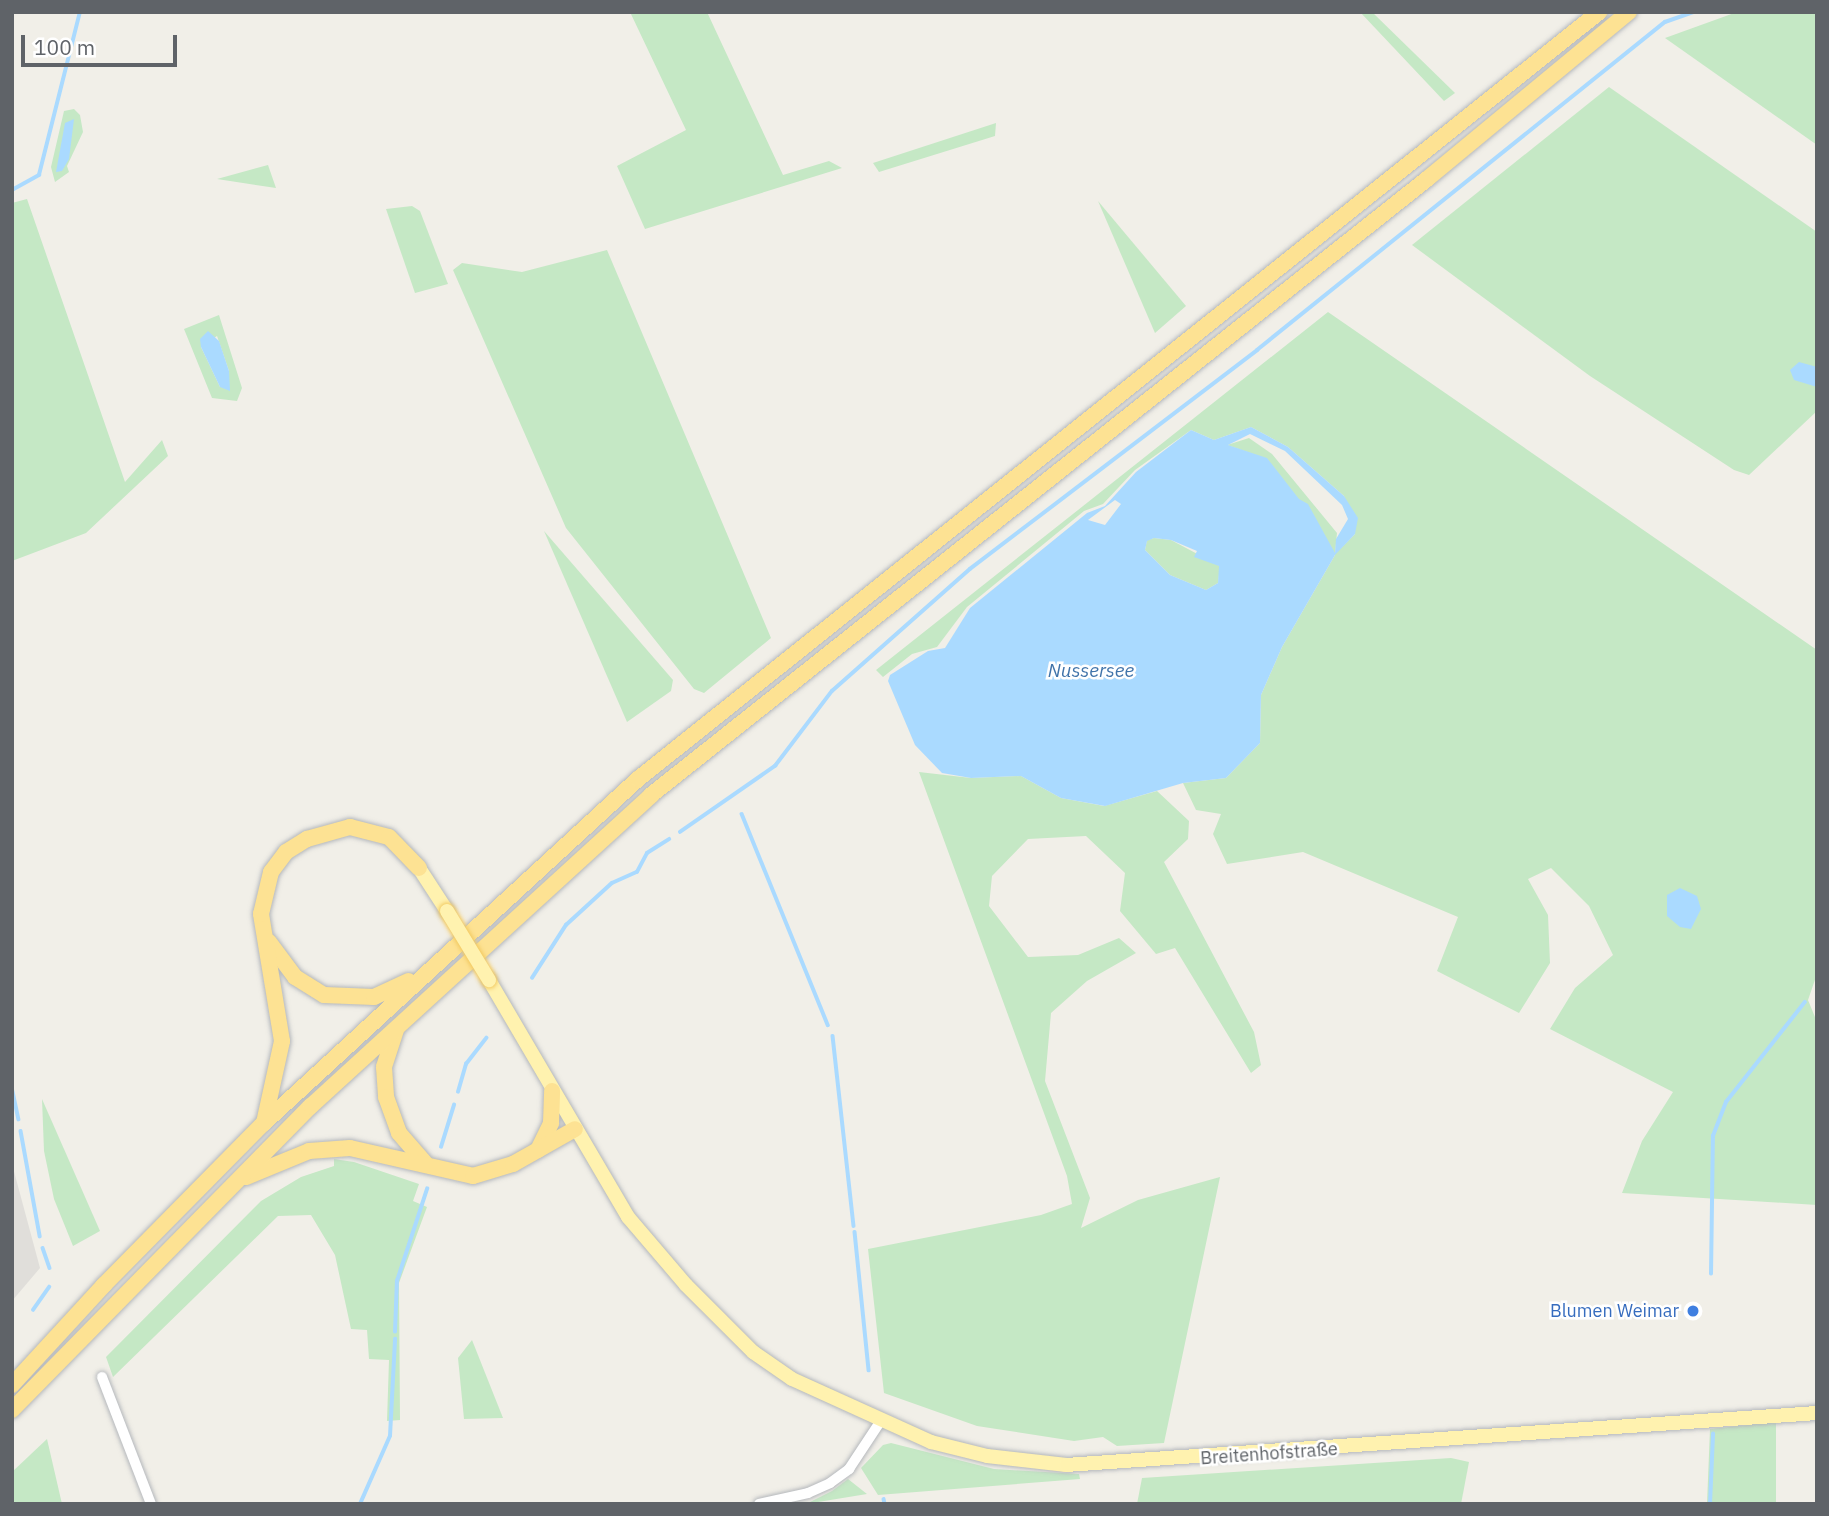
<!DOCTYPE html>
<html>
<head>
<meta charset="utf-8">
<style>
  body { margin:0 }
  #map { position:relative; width:1829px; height:1516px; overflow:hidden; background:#f1efe8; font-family:"IBM Plex Sans",sans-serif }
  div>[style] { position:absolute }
  .industrial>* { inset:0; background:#e0deda }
  .green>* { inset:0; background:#c5e8c5 }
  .water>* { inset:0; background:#aadaff }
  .stream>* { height:3.5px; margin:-1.75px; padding:0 1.75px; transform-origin:1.75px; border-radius:1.75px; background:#aadaff }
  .roads { filter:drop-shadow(0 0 2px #b5b8bc) drop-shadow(0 0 2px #b5b8bc) }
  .minor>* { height:10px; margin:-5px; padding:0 5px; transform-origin:5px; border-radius:5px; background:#fff }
  .major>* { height:14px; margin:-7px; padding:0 7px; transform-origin:7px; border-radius:7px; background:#fff2af }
  .highway>* { height:16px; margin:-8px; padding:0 8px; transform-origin:8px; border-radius:8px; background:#fde293 }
  .bridges { filter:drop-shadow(0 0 2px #f2c960) drop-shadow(0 0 2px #f2c960) }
  .major-bridge>* { height:14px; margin:-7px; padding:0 7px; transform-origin:7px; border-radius:7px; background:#fff2af }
  .dots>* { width:19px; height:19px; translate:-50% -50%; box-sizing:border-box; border:4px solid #fff; border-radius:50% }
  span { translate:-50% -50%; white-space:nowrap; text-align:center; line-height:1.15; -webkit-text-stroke:5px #fff; paint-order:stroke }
  .shop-label { font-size:18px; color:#366cbe }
  .right { translate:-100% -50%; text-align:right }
  .street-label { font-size:18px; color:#5f6368 }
  .water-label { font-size:19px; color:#4174aa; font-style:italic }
  .frame { position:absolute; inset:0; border:14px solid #5f6368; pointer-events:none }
  .scale { position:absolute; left:21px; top:35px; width:156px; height:32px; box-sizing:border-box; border:4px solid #5f6368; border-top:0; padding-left:9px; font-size:21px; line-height:24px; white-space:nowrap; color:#5f6368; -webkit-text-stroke:5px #fff; paint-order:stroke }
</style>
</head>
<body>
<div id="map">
  <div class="industrial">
    <i style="clip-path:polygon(12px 1164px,40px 1268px,12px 1301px)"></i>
  </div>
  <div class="green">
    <i style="clip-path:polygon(630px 12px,707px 12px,783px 175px,829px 161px,842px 168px,645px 229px,617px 166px,686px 130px)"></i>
    <i style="clip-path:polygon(1360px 12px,1372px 12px,1455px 93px,1444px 101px)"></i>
    <i style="clip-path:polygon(1737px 12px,1817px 12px,1817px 145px,1665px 38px)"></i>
    <i style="clip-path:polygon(1609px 87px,1817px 232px,1817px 411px,1749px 475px,1734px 470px,1590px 376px,1412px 245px)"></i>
    <i style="clip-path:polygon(74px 109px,80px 115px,83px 132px,67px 166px,69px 172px,55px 182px,51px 167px,64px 111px)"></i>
    <i style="clip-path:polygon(996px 123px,995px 136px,879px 172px,873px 163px)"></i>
    <i style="clip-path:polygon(268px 165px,276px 188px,217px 179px)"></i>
    <i style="clip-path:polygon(27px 199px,125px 482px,162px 440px,168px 456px,86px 533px,12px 561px,12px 203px)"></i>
    <i style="clip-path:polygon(1098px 201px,1186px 306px,1155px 333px)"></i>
    <i style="clip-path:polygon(412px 206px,420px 211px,448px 284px,415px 293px,386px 209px)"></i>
    <i style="clip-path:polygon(607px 250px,771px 638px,704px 693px,694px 689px,566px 528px,453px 270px,462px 263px,522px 272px)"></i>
    <i style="clip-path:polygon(1328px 312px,1817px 650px,1817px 974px,1808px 1000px,1817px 1022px,1817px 1205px,1622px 1193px,1642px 1141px,1673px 1092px,1550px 1029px,1575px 988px,1613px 955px,1589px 906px,1551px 868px,1528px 879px,1548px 915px,1550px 963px,1519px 1013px,1437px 971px,1458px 917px,1303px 852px,1227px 864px,1213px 834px,1221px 814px,1196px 810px,1183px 783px,1226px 778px,1260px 743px,1261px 695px,1282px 647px,1335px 555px,1267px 459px,1227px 445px,1249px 438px,1272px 454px,1337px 533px,1335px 554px,1355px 534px,1344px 496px,1288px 447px,1251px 427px,1214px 440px,1191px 430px,1135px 470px,1103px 504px,1084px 511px,967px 607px,937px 647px,912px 654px,883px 677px,876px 670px)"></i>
    <i style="clip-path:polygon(evenodd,219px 315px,242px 388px,237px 401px,212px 398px,184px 329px,219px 315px,217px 336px,229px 371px,220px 387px,201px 347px,217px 336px)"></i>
    <i style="clip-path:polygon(544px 531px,673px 680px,671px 691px,627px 722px)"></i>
    <i style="clip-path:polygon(1154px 538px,1171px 540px,1220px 566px,1218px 583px,1206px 590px,1170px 575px,1145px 550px,1147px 540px)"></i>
    <i style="clip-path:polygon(919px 772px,971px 778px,1021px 776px,1061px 798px,1104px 806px,1157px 791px,1189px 821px,1188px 839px,1164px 862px,1254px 1032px,1261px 1065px,1251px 1073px,1175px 948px,1156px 954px,1120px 911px,1125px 873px,1086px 836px,1028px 839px,992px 876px,989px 906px,1028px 957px,1078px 955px,1119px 938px,1136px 953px,1087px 981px,1051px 1013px,1045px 1081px,1090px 1198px,1081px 1228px,1138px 1200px,1220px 1177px,1164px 1443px,1117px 1446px,1103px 1437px,1074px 1441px,977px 1426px,884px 1393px,868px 1249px,1041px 1215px,1072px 1204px,1067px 1176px)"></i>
    <i style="clip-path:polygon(42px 1099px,100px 1231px,73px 1246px,54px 1199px,44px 1151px)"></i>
    <i style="clip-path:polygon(334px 1159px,354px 1162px,419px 1184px,413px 1201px,427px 1207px,399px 1283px,400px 1420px,387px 1421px,389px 1360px,369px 1359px,367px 1330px,351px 1329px,335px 1255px,311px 1215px,278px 1216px,113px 1377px,106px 1357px,261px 1201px,301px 1177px,334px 1166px)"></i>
    <i style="clip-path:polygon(472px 1340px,503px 1418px,464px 1419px,458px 1358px)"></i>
    <i style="clip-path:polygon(1776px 1422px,1776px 1504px,1707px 1504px,1710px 1429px)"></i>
    <i style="clip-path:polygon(47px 1439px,62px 1504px,12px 1504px,12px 1472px)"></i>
    <i style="clip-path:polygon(891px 1443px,994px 1469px,1079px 1474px,1080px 1479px,878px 1495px,861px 1468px,883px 1445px)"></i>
    <i style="clip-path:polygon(1451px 1458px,1469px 1462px,1461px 1504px,1137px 1504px,1142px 1478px)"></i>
    <i style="clip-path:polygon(848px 1479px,867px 1494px,806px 1504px,832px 1491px)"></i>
  </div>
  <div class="water">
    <i style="clip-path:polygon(74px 119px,69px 159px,62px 171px,56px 172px,65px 123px)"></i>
    <i style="clip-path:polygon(208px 331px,219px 341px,229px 371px,230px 391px,220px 387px,201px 347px,200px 339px)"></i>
    <i style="clip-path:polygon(1799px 362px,1817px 367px,1817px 387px,1794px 380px,1790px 370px)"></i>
    <i style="clip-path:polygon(evenodd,1251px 427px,1288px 447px,1344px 496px,1358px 518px,1355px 534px,1335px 555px,1282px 647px,1261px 695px,1260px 743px,1226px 778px,1183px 783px,1105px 806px,1061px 798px,1021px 776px,971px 778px,942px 773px,915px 745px,888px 681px,890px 675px,928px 651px,945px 648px,970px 608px,1087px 513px,1105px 506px,1136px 472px,1191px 430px,1214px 440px,1251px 427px,1250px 434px,1285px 451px,1342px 505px,1348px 519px,1336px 539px,1335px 553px,1308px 504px,1299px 499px,1267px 458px,1228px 445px,1250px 434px,1251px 427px,1115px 500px,1121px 504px,1105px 525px,1088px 520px,1115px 500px,1251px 427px,1154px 538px,1171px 540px,1197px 551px,1194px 557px,1219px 566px,1218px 583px,1206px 590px,1170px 575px,1145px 550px,1147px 541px,1154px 538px)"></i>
    <i style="clip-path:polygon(1680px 888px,1697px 896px,1701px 909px,1691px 929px,1680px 927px,1667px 916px,1667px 895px)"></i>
  </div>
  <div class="stream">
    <i style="left:12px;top:190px;width:31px;rotate:-29deg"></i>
    <i style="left:39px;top:175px;width:168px;rotate:-75.9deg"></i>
    <i style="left:742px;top:814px;width:228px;rotate:67.8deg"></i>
    <i style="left:680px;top:832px;width:116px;rotate:-34.8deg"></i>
    <i style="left:775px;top:766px;width:94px;rotate:-52.8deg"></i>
    <i style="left:832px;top:691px;width:184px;rotate:-41.5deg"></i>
    <i style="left:970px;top:569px;width:361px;rotate:-37.3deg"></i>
    <i style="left:1257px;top:350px;width:523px;rotate:-38.8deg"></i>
    <i style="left:1665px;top:22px;width:31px;rotate:-19deg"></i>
    <i style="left:532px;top:978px;width:63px;rotate:-57.3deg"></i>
    <i style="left:566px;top:925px;width:62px;rotate:-42.4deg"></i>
    <i style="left:612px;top:883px;width:27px;rotate:-24deg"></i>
    <i style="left:637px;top:872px;width:21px;rotate:-62deg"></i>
    <i style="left:647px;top:853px;width:26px;rotate:-32deg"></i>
    <i style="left:833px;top:1036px;width:191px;rotate:83.7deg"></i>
    <i style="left:12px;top:1087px;width:33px;rotate:78deg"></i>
    <i style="left:458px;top:1092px;width:29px;rotate:-74deg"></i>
    <i style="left:466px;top:1064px;width:33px;rotate:-52deg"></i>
    <i style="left:21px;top:1131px;width:107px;rotate:79.7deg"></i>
    <i style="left:441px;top:1147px;width:44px;rotate:-72.8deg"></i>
    <i style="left:855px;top:1232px;width:139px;rotate:84.2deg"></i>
    <i style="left:43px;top:1248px;width:21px;rotate:71deg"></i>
    <i style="left:1711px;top:1274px;width:138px;rotate:-89.2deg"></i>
    <i style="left:1713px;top:1136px;width:36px;rotate:-69deg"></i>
    <i style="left:1726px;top:1102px;width:127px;rotate:-51.7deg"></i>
    <i style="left:33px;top:1310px;width:28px;rotate:-55deg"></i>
    <i style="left:395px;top:1332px;width:51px;rotate:-87.8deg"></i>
    <i style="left:397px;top:1281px;width:97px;rotate:-71.9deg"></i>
    <i style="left:884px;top:1499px;width:5px;rotate:79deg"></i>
    <i style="left:360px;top:1504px;width:74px;rotate:-66.2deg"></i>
    <i style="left:390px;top:1436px;width:97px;rotate:-87deg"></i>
    <i style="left:1710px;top:1504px;width:70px;rotate:-87.5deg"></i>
  </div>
  <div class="roads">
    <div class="minor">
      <i style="left:102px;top:1377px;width:136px;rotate:68.9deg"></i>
      <i style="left:759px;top:1504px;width:50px;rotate:-12.7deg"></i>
      <i style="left:808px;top:1493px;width:24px;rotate:-24deg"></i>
      <i style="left:830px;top:1483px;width:24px;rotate:-36deg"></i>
      <i style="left:849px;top:1469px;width:56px;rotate:-56.6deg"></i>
    </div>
    <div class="major">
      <i style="left:419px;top:868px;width:51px;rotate:56.9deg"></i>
      <i style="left:489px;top:980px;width:275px;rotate:59.6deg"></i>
      <i style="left:628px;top:1217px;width:89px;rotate:49.5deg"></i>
      <i style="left:686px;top:1285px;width:95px;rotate:45deg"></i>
      <i style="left:753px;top:1352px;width:47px;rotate:34.7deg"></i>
      <i style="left:792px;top:1379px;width:153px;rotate:24.4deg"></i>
      <i style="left:931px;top:1442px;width:58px;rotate:14deg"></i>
      <i style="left:987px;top:1456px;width:80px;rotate:6.5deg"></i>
      <i style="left:1066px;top:1465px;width:753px;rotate:-3.96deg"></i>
    </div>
    <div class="highway">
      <i style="left:269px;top:942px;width:44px;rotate:53.4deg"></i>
      <i style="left:295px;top:977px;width:34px;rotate:32deg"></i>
      <i style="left:324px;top:995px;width:50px;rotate:2.3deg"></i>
      <i style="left:374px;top:997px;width:38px;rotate:-25deg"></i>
      <i style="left:396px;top:1030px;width:39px;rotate:108deg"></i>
      <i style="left:384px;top:1067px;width:30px;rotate:86deg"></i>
      <i style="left:386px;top:1097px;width:38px;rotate:70deg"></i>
      <i style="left:399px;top:1133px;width:41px;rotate:48.9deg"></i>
      <i style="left:264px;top:1123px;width:84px;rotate:-77.6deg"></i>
      <i style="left:282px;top:1041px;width:129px;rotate:-99.4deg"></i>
      <i style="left:261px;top:914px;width:43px;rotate:-76.6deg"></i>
      <i style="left:271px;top:872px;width:25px;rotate:-53deg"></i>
      <i style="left:286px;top:852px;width:25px;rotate:-32deg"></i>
      <i style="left:307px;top:839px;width:45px;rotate:-15.6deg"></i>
      <i style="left:350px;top:827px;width:40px;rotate:14.4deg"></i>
      <i style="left:389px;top:837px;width:43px;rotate:45.9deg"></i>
      <i style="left:538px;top:1150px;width:30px;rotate:-64deg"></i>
      <i style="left:551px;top:1123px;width:32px;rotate:-88deg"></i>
      <i style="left:246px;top:1177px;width:68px;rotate:-22.4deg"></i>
      <i style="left:309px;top:1151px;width:41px;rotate:-4.2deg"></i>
      <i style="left:350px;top:1148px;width:126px;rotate:12.8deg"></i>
      <i style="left:473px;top:1176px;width:42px;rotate:-16.7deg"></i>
      <i style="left:513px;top:1164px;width:71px;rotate:-29.4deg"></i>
      <i style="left:12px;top:1385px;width:136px;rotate:-47.4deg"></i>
      <i style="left:104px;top:1285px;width:228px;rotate:-45.4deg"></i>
      <i style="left:264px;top:1123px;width:508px;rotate:-42.61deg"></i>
      <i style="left:638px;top:779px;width:1230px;rotate:-38.59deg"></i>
      <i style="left:12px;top:1410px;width:426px;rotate:-45.5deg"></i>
      <i style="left:311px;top:1106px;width:461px;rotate:-42.4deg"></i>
      <i style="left:651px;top:795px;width:991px;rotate:-38.44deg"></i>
      <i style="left:1427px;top:179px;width:262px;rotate:-39.6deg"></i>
    </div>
  </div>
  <div class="bridges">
    <div class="major-bridge">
      <i style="left:447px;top:911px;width:81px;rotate:58.7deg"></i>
    </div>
  </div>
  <div class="dots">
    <i style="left:1693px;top:1311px;background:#3f7fe0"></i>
  </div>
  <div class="shop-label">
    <span class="right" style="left:1679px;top:1311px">Blumen Weimar</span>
  </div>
  <div class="street-label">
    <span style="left:1269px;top:1454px;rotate:-4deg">Breitenhofstraße</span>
  </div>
  <div class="water-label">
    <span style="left:1091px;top:671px">Nussersee</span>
  </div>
  <div class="frame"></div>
  <div class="scale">100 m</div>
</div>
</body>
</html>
